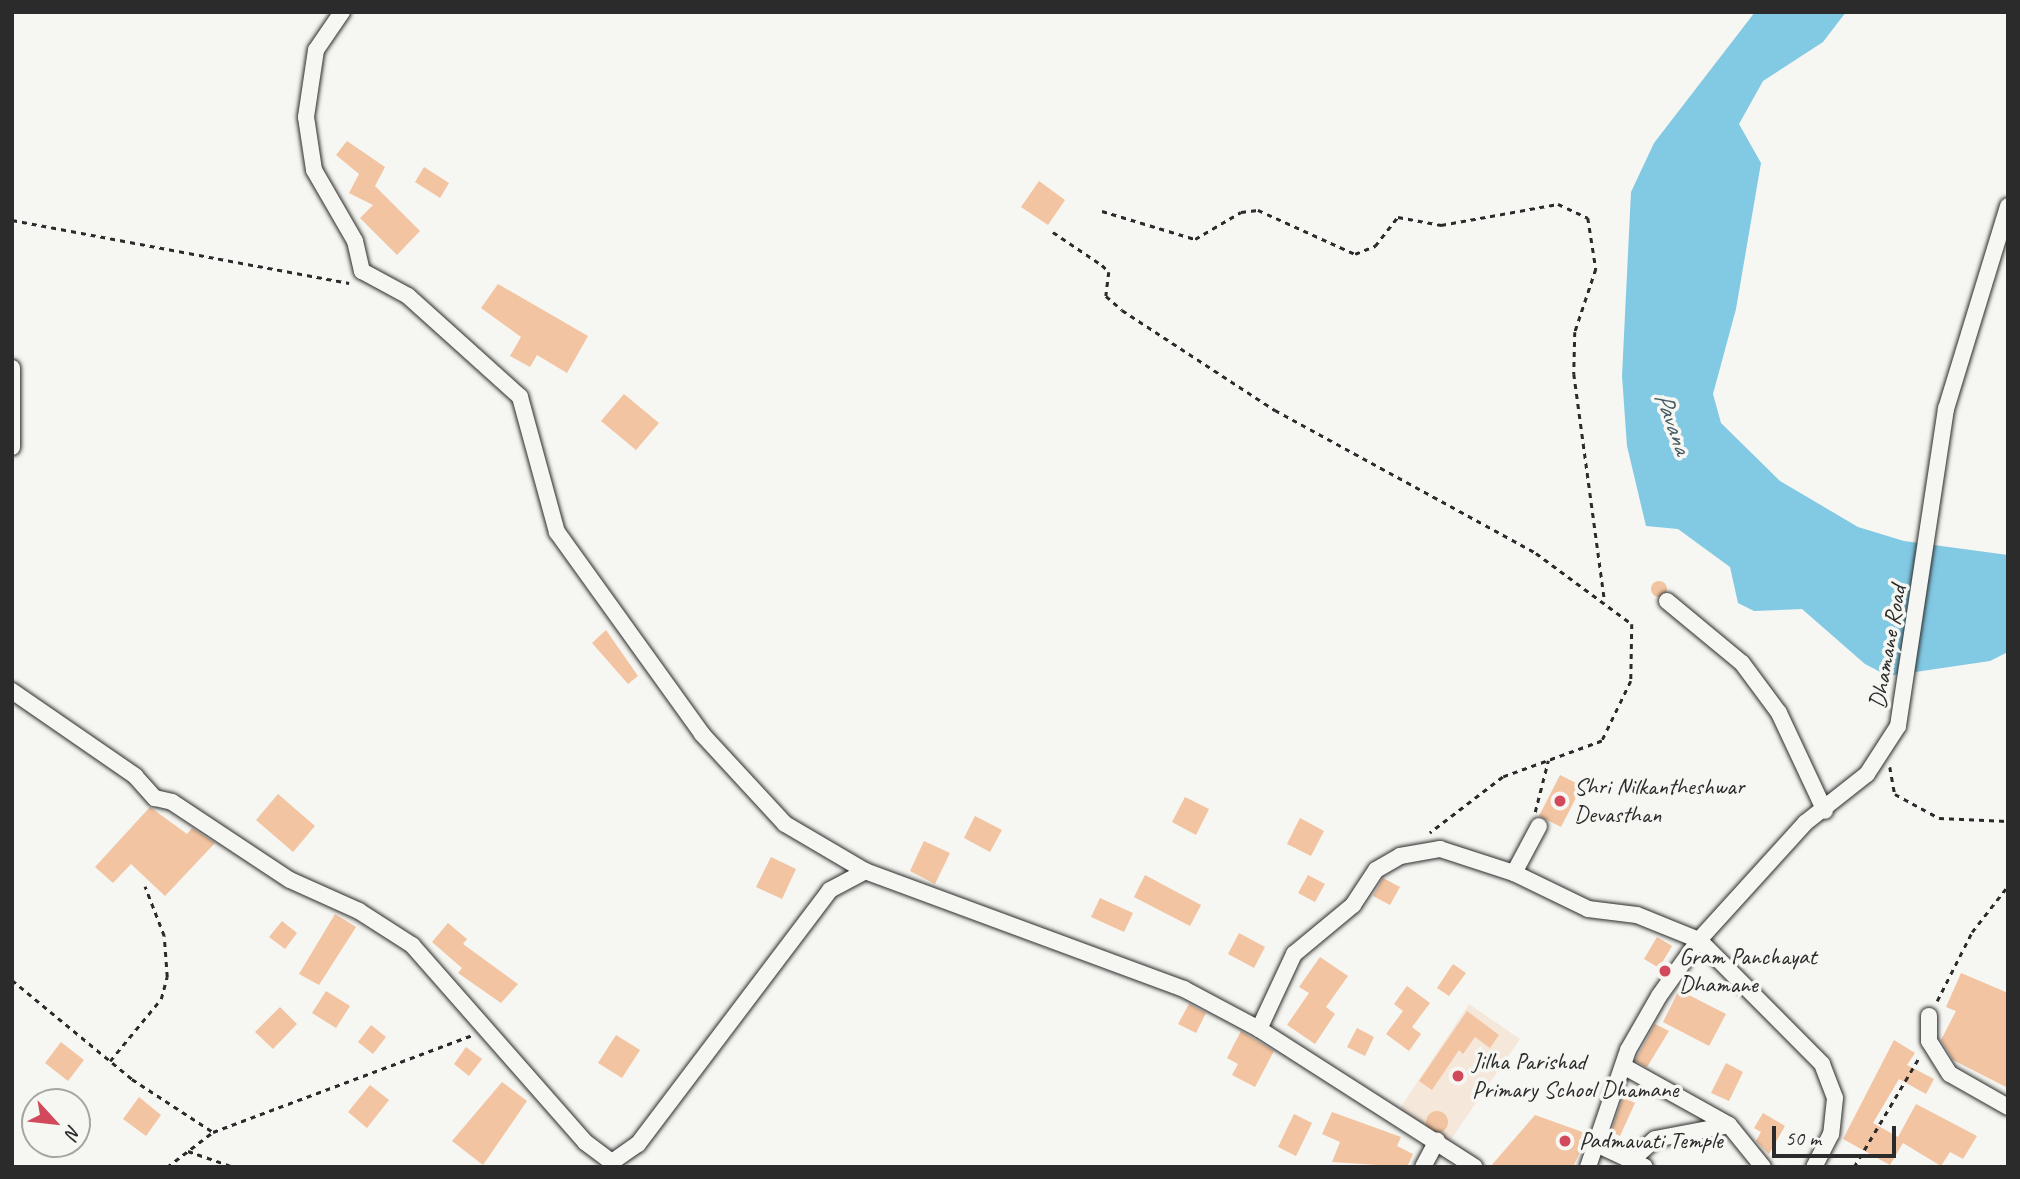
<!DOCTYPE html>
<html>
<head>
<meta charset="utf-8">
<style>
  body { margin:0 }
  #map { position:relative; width:2020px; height:1179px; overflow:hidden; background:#f6f6f2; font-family:Caveat,sans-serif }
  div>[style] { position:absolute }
  .built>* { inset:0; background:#f5e7da }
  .water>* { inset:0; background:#82c9e3 }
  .building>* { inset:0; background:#f2c4a1 }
  .round { border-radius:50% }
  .path>* { height:2.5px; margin-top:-1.25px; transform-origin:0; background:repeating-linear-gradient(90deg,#2b2b2b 0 5px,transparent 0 10px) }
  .roads { filter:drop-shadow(0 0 2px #2b2b2b) drop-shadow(0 0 2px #2b2b2b) }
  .minor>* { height:16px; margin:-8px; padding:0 8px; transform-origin:8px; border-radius:8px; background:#f6f6f2 }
  .dots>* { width:19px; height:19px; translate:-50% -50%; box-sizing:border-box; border:4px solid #f6f6f2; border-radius:50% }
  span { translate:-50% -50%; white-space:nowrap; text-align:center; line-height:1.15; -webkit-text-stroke:7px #f6f6f2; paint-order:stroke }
  .street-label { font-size:24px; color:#2b2b2b }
  .poi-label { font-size:24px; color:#2b2b2b }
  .left { translate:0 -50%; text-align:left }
  .water-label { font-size:26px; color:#455a62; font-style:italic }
  .frame { position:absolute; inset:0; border:14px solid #2b2b2b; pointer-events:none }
  .north { position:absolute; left:21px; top:1088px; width:70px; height:70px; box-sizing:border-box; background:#f6f6f2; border:2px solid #a5a5a2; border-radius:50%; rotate:117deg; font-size:19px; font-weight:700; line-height:28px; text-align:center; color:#2b2b2b }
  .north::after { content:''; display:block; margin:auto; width:24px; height:32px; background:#d1495b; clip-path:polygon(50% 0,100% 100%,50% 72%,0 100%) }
  .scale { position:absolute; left:1772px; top:1126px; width:124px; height:32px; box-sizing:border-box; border:4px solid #2b2b2b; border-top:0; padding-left:9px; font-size:21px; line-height:24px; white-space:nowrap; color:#2b2b2b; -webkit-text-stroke:5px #f6f6f2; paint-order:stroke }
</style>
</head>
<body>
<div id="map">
  <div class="built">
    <i style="clip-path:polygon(1469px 1004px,1520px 1039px,1447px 1145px,1397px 1113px)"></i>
  </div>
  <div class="water">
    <i style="clip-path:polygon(1755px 12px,1846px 12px,1823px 42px,1763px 81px,1739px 124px,1761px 163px,1736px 309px,1713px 394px,1721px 423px,1780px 481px,1858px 527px,1904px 541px,2008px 555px,2008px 652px,1990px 661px,1888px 676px,1865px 664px,1802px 609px,1754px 611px,1738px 603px,1730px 567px,1678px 529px,1646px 526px,1627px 446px,1622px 376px,1631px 192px,1654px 143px)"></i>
  </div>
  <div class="building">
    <i style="clip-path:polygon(347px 141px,385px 167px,375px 186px,420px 231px,397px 255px,360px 218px,373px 205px,349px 193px,359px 174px,336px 155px)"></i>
    <i style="clip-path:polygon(424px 167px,449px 183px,440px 198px,415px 182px)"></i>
    <i style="clip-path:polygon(1039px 181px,1065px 200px,1048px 225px,1021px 207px)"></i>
    <i style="clip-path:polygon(498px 284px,588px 336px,567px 373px,537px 355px,530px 367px,510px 356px,521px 337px,481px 308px)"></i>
    <i style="clip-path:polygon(624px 394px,659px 423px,636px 450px,601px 421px)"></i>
    <i class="round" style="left:1651px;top:581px;width:16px;height:16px"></i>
    <i style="clip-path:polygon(606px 630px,638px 676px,628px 684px,592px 643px)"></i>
    <i style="clip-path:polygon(1560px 775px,1582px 786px,1561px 827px,1539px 816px)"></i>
    <i style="clip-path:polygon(278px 794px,315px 826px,293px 852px,256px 820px)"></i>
    <i style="clip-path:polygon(1185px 797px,1209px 809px,1196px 835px,1172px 822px)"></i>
    <i style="clip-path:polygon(150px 807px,187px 834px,192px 828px,215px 843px,165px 896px,131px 864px,113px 883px,95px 867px)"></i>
    <i style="clip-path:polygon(975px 816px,1002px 830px,990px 852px,964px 838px)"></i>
    <i style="clip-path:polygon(1300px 818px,1324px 831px,1311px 856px,1287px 844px)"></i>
    <i style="clip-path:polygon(924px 841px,950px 853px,935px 884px,910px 871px)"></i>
    <i style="clip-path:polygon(771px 857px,796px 869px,782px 899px,756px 887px)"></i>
    <i style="clip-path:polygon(1145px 875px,1201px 905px,1190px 926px,1134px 897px)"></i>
    <i style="clip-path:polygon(1308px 875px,1325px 884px,1315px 902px,1298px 893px)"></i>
    <i style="clip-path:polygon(1383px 878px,1400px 887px,1390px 905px,1373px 896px)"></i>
    <i style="clip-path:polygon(1100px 898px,1133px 913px,1124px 932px,1091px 917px)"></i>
    <i style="clip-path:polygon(335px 914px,356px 927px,319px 985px,299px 974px)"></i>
    <i style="clip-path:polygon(282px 921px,297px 933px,285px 949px,269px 937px)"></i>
    <i style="clip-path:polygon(448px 923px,467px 939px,463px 944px,518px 984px,501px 1003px,458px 973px,462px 968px,432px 942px)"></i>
    <i style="clip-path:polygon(1239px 933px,1265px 947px,1254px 968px,1228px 954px)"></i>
    <i style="clip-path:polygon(1657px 937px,1672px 946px,1659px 968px,1644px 959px)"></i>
    <i style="clip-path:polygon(1320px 957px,1348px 976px,1326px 1007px,1335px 1014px,1315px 1044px,1287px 1025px,1309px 993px,1299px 987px)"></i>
    <i style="clip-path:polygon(1453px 964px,1466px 973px,1449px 996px,1437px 988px)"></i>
    <i style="clip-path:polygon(1961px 973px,2008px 993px,2008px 1088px,1953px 1060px,1941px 1040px,1956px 1011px,1946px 1007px)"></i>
    <i style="clip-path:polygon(1407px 986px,1430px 1003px,1412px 1027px,1421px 1034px,1409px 1051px,1386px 1034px,1403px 1011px,1394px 1004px)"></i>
    <i style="clip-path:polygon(1679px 990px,1726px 1014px,1709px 1046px,1663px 1022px)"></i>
    <i style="clip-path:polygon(326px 991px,350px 1006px,336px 1028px,312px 1013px)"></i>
    <i style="clip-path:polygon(1189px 1004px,1206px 1013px,1196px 1033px,1178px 1024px)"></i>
    <i style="clip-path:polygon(280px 1007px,297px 1024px,273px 1049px,255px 1032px)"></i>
    <i style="clip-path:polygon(1467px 1011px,1499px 1035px,1490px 1048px,1475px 1037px,1463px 1054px,1459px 1050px,1432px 1090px,1419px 1081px)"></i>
    <i style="clip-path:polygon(1655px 1024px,1669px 1031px,1647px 1067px,1635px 1061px)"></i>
    <i style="clip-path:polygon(371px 1025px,386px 1037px,373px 1054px,358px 1042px)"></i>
    <i style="clip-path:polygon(1357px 1028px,1374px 1037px,1365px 1056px,1347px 1047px)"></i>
    <i style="clip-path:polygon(1241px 1031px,1274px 1051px,1255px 1087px,1232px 1075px,1238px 1064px,1227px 1058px)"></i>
    <i style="clip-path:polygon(616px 1035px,640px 1050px,622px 1078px,598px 1063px)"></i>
    <i style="clip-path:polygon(1894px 1040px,1915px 1053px,1907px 1065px,1934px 1079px,1926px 1094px,1899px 1079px,1873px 1123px,1898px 1137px,1916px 1104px,1977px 1136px,1963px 1159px,1950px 1152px,1941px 1166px,1903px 1143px,1890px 1165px,1843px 1139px)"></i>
    <i style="clip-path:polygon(61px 1042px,84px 1060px,68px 1081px,45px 1063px)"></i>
    <i style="clip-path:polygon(466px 1047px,482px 1059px,469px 1076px,454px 1064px)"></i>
    <i style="clip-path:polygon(1726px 1063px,1743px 1072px,1729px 1101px,1711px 1093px)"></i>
    <i style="clip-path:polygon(502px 1082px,527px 1101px,483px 1165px,452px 1141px)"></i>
    <i style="clip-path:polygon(370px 1085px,389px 1100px,367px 1128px,348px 1112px)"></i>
    <i style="clip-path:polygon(139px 1097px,161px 1115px,146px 1136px,123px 1119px)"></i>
    <i style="clip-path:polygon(1623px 1097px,1635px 1103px,1620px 1136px,1611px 1132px)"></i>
    <i class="round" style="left:1426px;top:1111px;width:22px;height:22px"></i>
    <i style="clip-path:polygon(1332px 1112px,1401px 1137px,1397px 1146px,1413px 1154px,1407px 1167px,1332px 1162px,1340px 1142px,1322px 1134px)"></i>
    <i style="clip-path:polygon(1763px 1113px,1785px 1126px,1769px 1154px,1756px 1141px,1761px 1132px,1754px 1128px)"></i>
    <i style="clip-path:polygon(1294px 1114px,1312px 1123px,1296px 1156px,1278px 1147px)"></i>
    <i style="clip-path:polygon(1535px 1115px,1588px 1134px,1573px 1167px,1490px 1167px)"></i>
  </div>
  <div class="path">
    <i style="left:1102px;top:211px;width:97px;rotate:16.8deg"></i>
    <i style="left:1195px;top:239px;width:53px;rotate:-30.4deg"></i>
    <i style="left:1241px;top:212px;width:17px;rotate:-7deg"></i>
    <i style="left:1258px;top:210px;width:107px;rotate:24.4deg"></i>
    <i style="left:1355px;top:254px;width:22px;rotate:-22deg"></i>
    <i style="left:1375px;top:246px;width:37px;rotate:-52deg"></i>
    <i style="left:1398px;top:217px;width:44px;rotate:10.5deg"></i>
    <i style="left:1441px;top:225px;width:119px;rotate:-10.2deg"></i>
    <i style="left:1558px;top:204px;width:33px;rotate:25deg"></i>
    <i style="left:1588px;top:218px;width:52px;rotate:81.1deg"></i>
    <i style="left:1596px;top:269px;width:66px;rotate:108.4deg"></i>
    <i style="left:1575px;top:332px;width:42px;rotate:91.4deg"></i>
    <i style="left:1574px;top:374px;width:230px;rotate:82.3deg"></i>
    <i style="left:12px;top:220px;width:343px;rotate:10.6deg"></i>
    <i style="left:1053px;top:232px;width:59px;rotate:34deg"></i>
    <i style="left:1102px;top:265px;width:10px;rotate:45deg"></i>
    <i style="left:1109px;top:272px;width:24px;rotate:97deg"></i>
    <i style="left:1106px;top:296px;width:21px;rotate:41deg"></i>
    <i style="left:1122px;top:310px;width:183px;rotate:33.2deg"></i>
    <i style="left:1275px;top:410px;width:298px;rotate:28.7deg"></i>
    <i style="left:1536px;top:553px;width:119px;rotate:36.5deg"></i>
    <i style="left:1632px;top:624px;width:57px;rotate:91deg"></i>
    <i style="left:1631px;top:681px;width:67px;rotate:115.8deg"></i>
    <i style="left:1602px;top:741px;width:105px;rotate:160deg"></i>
    <i style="left:1503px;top:777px;width:92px;rotate:142.5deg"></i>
    <i style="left:1890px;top:767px;width:27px;rotate:80deg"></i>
    <i style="left:1895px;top:794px;width:50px;rotate:28.6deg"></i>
    <i style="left:1939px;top:818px;width:69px;rotate:2.5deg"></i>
    <i style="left:1535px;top:812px;width:53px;rotate:-75.7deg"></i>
    <i style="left:12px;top:980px;width:156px;rotate:39.5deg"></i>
    <i style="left:132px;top:1079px;width:97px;rotate:33.2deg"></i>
    <i style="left:213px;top:1132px;width:277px;rotate:-20.5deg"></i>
    <i style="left:1937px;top:1001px;width:77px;rotate:-63.1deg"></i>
    <i style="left:1972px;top:932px;width:58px;rotate:-52deg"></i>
    <i style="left:110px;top:1061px;width:80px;rotate:-50.6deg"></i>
    <i style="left:161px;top:999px;width:23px;rotate:-75deg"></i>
    <i style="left:167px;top:977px;width:41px;rotate:-94.2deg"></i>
    <i style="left:164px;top:936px;width:53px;rotate:-111.2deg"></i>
    <i style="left:188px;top:1151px;width:49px;rotate:19.2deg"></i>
    <i style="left:167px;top:1167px;width:58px;rotate:-37.3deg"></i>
    <i style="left:1854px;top:1167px;width:129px;rotate:-59.3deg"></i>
  </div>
  <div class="roads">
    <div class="minor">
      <i style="left:342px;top:12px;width:46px;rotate:124.4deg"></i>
      <i style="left:316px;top:50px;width:68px;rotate:98.5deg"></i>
      <i style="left:306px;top:117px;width:54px;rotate:81.4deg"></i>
      <i style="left:314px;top:170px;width:82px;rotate:60deg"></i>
      <i style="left:355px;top:241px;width:31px;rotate:77deg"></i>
      <i style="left:362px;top:271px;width:52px;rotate:28.5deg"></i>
      <i style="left:408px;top:296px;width:151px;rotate:42deg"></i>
      <i style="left:520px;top:397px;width:140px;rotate:74.7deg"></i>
      <i style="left:557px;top:532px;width:249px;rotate:54.3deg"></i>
      <i style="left:702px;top:734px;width:122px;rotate:47.3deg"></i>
      <i style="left:785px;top:824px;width:93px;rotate:30.4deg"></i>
      <i style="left:865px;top:871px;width:340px;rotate:20.3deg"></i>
      <i style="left:1184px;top:989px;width:85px;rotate:28.1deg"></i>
      <i style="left:1259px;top:1029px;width:256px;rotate:32.6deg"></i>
      <i style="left:12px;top:368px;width:79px;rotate:90deg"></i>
      <i style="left:1667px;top:601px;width:97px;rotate:39.6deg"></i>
      <i style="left:1742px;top:663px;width:62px;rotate:53.5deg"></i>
      <i style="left:1779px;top:713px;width:108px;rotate:64.9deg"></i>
      <i style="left:12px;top:691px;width:150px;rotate:34.6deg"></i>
      <i style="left:135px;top:776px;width:30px;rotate:48deg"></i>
      <i style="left:155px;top:798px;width:17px;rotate:13deg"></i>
      <i style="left:172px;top:802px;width:141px;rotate:33.5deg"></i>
      <i style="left:290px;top:880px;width:76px;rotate:24.2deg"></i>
      <i style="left:359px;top:911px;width:63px;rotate:32.7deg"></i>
      <i style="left:412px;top:945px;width:262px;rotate:48.7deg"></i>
      <i style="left:585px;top:1142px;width:34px;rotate:37deg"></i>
      <i style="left:612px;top:1162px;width:32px;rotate:-35deg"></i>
      <i style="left:638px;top:1144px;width:318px;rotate:-52.9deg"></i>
      <i style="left:830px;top:890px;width:40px;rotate:-28deg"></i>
      <i style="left:1514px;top:873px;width:53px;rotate:-62deg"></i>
      <i style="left:1929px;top:1016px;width:25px;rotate:90deg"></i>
      <i style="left:1929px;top:1041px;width:39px;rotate:58deg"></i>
      <i style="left:1950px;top:1074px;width:67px;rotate:29.6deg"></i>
      <i style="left:1259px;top:1029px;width:83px;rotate:-65deg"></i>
      <i style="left:1294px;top:954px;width:77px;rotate:-39.7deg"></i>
      <i style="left:1353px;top:905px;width:42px;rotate:-56.7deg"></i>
      <i style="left:1376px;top:870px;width:28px;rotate:-30deg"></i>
      <i style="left:1400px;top:856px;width:41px;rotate:-9.9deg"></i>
      <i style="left:1440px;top:849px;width:78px;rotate:18deg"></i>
      <i style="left:1514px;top:873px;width:82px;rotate:25.9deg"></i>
      <i style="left:1588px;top:909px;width:49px;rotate:7deg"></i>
      <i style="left:1637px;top:915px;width:67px;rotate:22deg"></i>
      <i style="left:1699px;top:940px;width:175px;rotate:45.2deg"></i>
      <i style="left:1822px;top:1064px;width:36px;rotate:69deg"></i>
      <i style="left:1835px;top:1098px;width:36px;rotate:96deg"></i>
      <i style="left:1831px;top:1134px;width:37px;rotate:117deg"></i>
      <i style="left:1625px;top:1067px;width:119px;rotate:29.1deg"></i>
      <i style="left:1729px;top:1125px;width:54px;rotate:51deg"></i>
      <i style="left:1594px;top:1143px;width:56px;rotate:25.2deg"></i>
      <i style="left:1634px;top:1158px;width:28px;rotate:-42deg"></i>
      <i style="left:1655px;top:1139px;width:75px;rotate:-10.7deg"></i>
      <i style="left:1423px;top:1167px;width:30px;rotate:-62deg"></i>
      <i style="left:1588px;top:1167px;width:124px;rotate:-71.1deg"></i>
      <i style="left:1628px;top:1050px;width:62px;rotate:-60.1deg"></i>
      <i style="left:1659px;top:996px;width:69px;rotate:-54.5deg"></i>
      <i style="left:1699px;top:940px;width:158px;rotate:-47.8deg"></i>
      <i style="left:1805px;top:823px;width:79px;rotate:-38.3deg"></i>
      <i style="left:1867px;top:774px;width:57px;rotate:-57.1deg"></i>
      <i style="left:1898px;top:726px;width:321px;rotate:-81.4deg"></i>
      <i style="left:1946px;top:409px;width:212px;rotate:-73deg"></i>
    </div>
  </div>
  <div class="dots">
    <i style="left:1560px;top:801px;background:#d1495b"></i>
    <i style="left:1665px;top:971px;background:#d1495b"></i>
    <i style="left:1458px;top:1076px;background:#d1495b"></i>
    <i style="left:1565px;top:1141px;background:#d1495b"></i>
  </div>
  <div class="street-label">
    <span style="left:1888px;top:647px;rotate:-80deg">Dhamane Road</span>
  </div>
  <div class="poi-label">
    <span class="left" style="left:1574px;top:801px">Shri Nilkantheshwar<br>Devasthan</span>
    <span class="left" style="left:1679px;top:971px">Gram Panchayat<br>Dhamane</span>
    <span class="left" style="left:1472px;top:1076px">Jilha Parishad<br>Primary School Dhamane</span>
    <span class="left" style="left:1579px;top:1141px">Padmavati Temple</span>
  </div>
  <div class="water-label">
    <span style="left:1673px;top:423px;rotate:70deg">Pavana</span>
  </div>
  <div class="frame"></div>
  <div class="north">N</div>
  <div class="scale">50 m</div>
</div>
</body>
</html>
